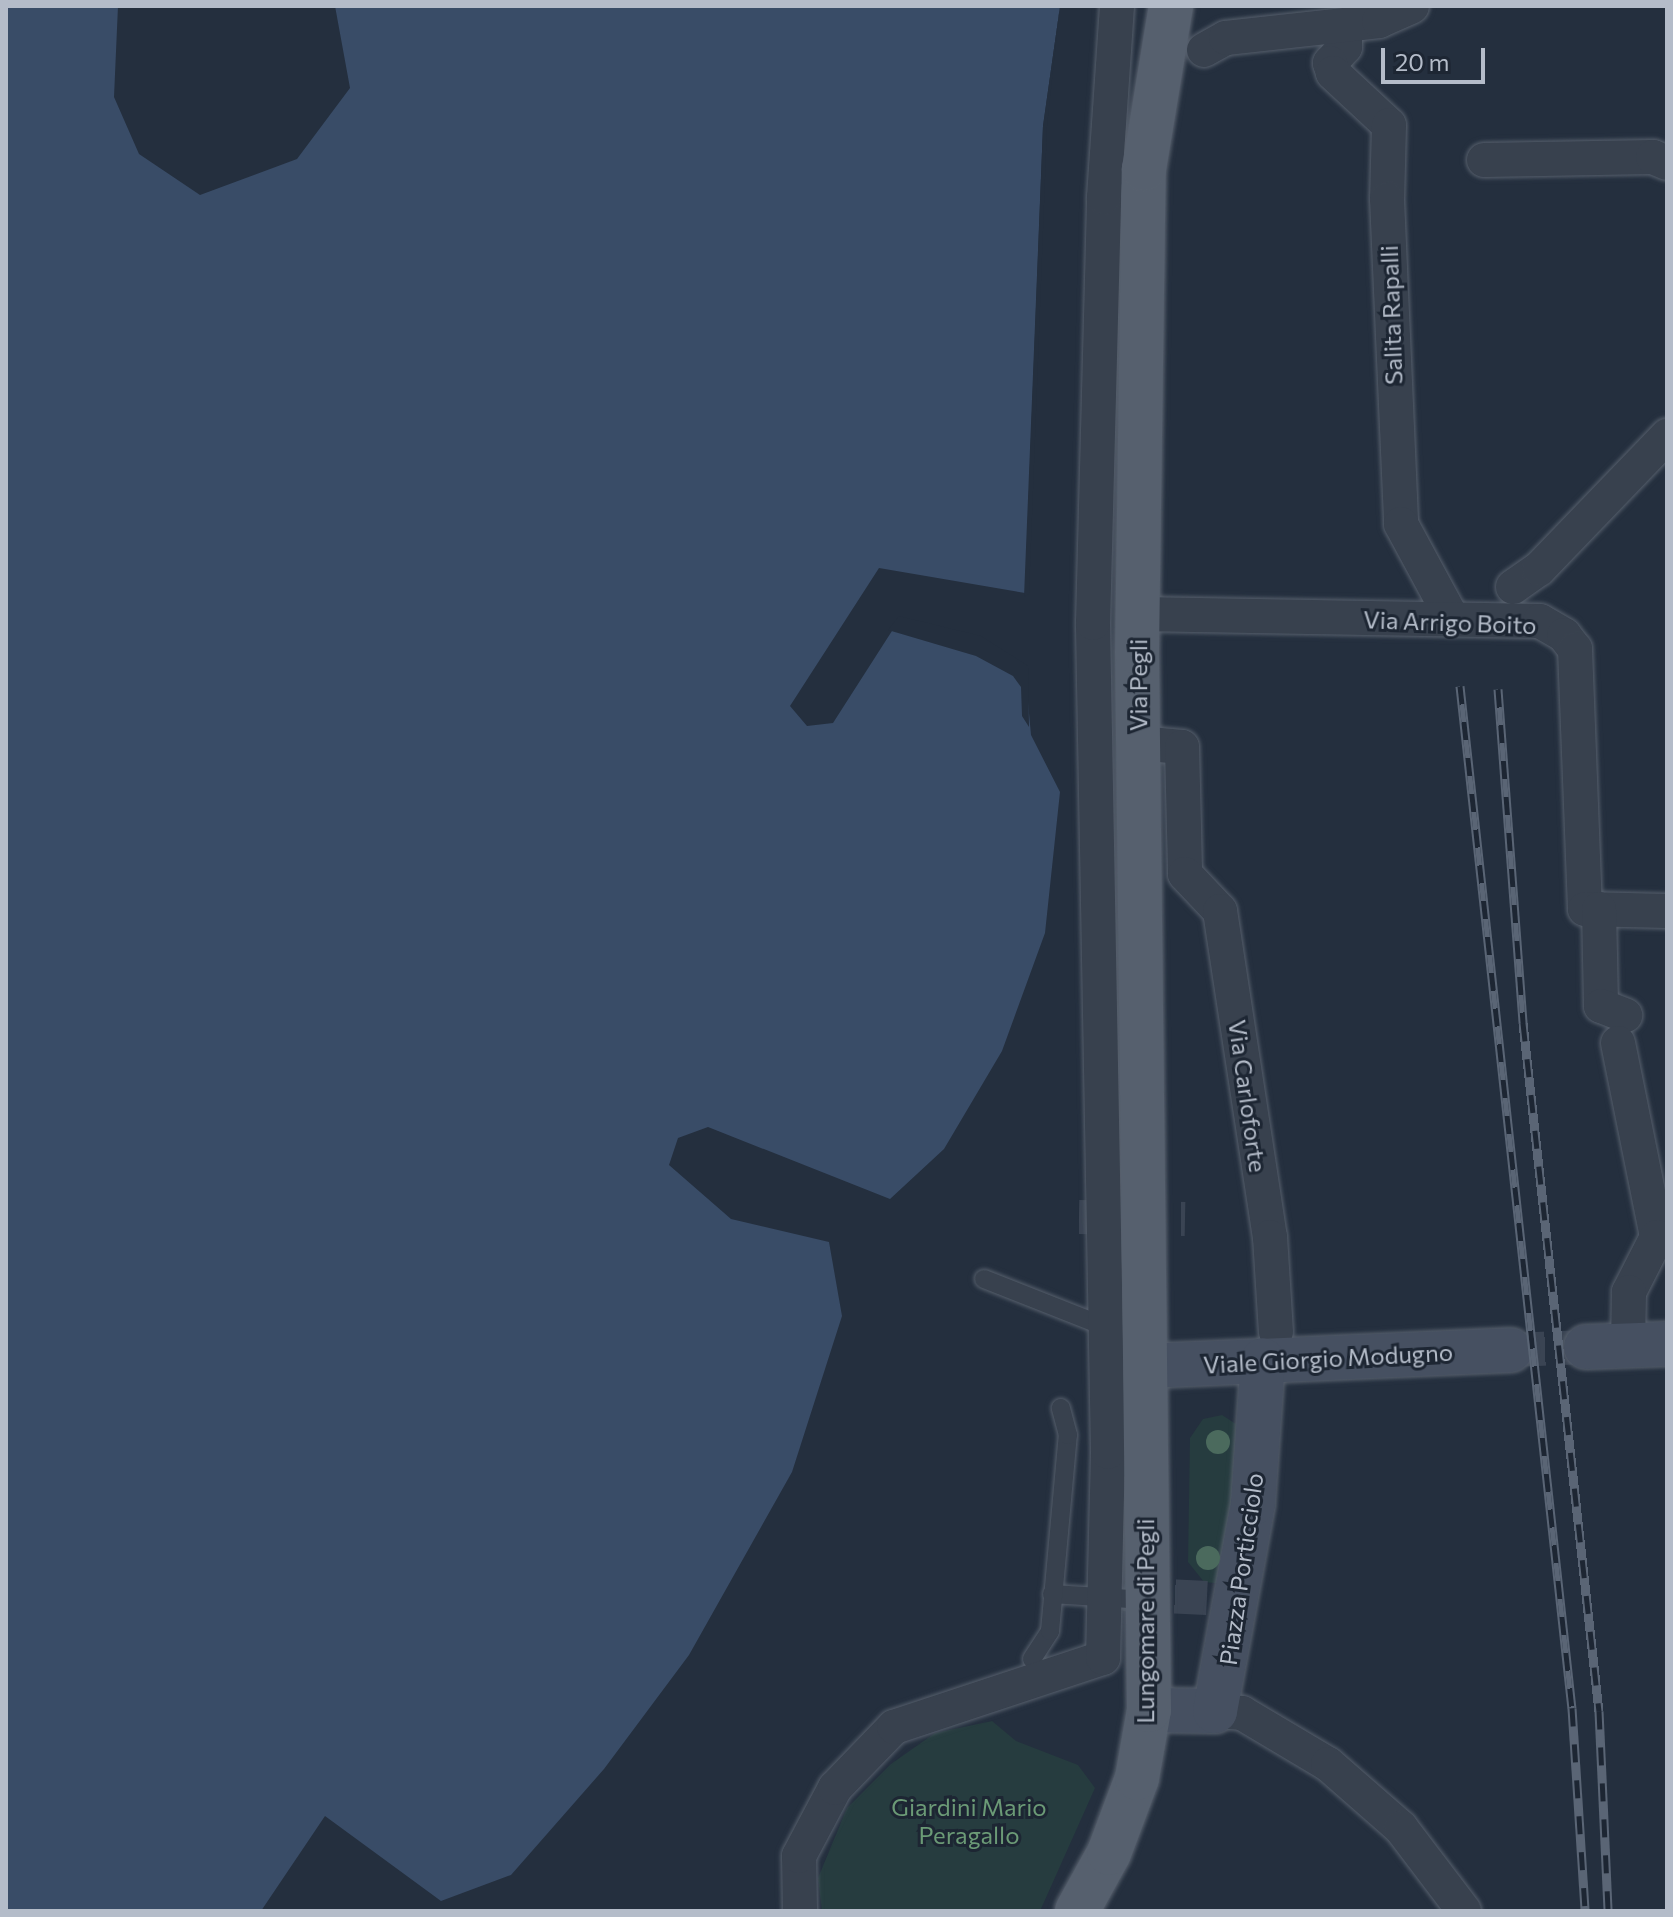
<!DOCTYPE html>
<html>
<head>
<meta charset="utf-8">
<style>
  body { margin:0 }
  #map { position:relative; width:1673px; height:1917px; overflow:hidden; background:#242f3e; font-family:Commissioner,sans-serif }
  div>[style] { position:absolute }
  .green>* { inset:0; background:#263c3f }
  .water>* { inset:0; background:#394c67 }
  .pier>* { inset:0; background:#242f3e }
  .street-tunnel>* { height:34px; margin-top:-17px; transform-origin:0; background:repeating-linear-gradient(90deg,#3a4453 0 34px,transparent 0 51px) }
  .roads { filter:drop-shadow(0 0 2px #565f6c) drop-shadow(0 0 2px #565f6c) }
  .lane>* { height:18px; margin:-9px; padding:0 9px; transform-origin:9px; border-radius:9px; background:#38414e }
  .street>* { height:34px; margin:-17px; padding:0 17px; transform-origin:17px; border-radius:17px; background:#38414e }
  .secondary>* { height:44px; margin:-22px; padding:0 22px; transform-origin:22px; border-radius:22px; background:#465061 }
  .primary>* { height:44px; margin:-22px; padding:0 22px; transform-origin:22px; border-radius:22px; background:#56606e }
  .rail>* { height:9px; margin-top:-4.5px; transform-origin:0; background:repeating-linear-gradient(90deg,#1d2633 0 18px,#5a6575 0 36px); box-sizing:border-box; border-block:2px solid #5a6575 }
  .trees>* { width:24px; height:24px; margin:-12px; border-radius:50%; background:#4b6a5d }
  span { translate:-50% -50%; white-space:nowrap; text-align:center; line-height:1.15; -webkit-text-stroke:6px #1d2633; paint-order:stroke }
  .street-label { font-size:24px; color:#b4bcc9 }
  .park-label { font-size:24px; color:#6b9a76 }
  .frame { position:absolute; inset:0; border:8px solid #b4bcc9; pointer-events:none }
  .scale { position:absolute; left:1381px; top:48px; width:104px; height:36px; box-sizing:border-box; border:4px solid #b4bcc9; border-top:0; padding-left:10px; font-size:24px; line-height:28px; white-space:nowrap; color:#b4bcc9; -webkit-text-stroke:6px #1d2633; paint-order:stroke }
</style>
</head>
<body>
<div id="map">
  <div class="green">
    <i style="clip-path:polygon(1222px 1415px,1242px 1428px,1225px 1577px,1215px 1583px,1204px 1582px,1188px 1562px,1190px 1438px,1203px 1419px)"></i>
    <i style="clip-path:polygon(992px 1721px,1016px 1741px,1078px 1765px,1095px 1788px,1040px 1911px,822px 1911px,818px 1878px,847px 1808px,891px 1764px,935px 1733px)"></i>
  </div>
  <div class="water">
    <i style="clip-path:polygon(6px 6px,118px 6px,114px 97px,139px 154px,200px 195px,297px 159px,350px 88px,335px 6px,1060px 6px,1043px 126px,1025px 593px,879px 568px,790px 706px,807px 726px,833px 723px,899px 620px,1025px 669px,1031px 735px,1060px 792px,1045px 933px,1002px 1051px,944px 1149px,890px 1199px,708px 1127px,678px 1138px,669px 1165px,731px 1219px,829px 1242px,842px 1316px,792px 1472px,689px 1655px,604px 1769px,511px 1875px,441px 1901px,325px 1816px,261px 1911px,6px 1911px)"></i>
  </div>
  <div class="pier">
    <i style="clip-path:polygon(1060px 6px,1047px 126px,1029px 594px,1024px 597px,1043px 126px)"></i>
    <i style="clip-path:polygon(899px 616px,981px 636px,1028px 666px,1029px 727px,1022px 716px,1021px 687px,1013px 676px,976px 656px,888px 630px)"></i>
  </div>
  <div class="street-tunnel">
    <i style="left:1079px;top:1217px;width:106px;rotate:1.1deg"></i>
    <i style="left:1511px;top:1350px;width:75px;rotate:-2.3deg"></i>
    <i style="left:1124px;top:1594px;width:83px;rotate:2.8deg"></i>
  </div>
  <div class="roads">
    <div class="lane">
      <i style="left:984px;top:1279px;width:136px;rotate:21.5deg"></i>
      <i style="left:1052px;top:1594px;width:94px;rotate:3.7deg"></i>
      <i style="left:1032px;top:1659px;width:33px;rotate:-57deg"></i>
      <i style="left:1050px;top:1631px;width:197px;rotate:-84.8deg"></i>
      <i style="left:1068px;top:1435px;width:28px;rotate:-105deg"></i>
    </div>
    <div class="street">
      <i style="left:1345px;top:28px;width:19px;rotate:90deg"></i>
      <i style="left:1345px;top:47px;width:22px;rotate:133deg"></i>
      <i style="left:1330px;top:63px;width:10px;rotate:73deg"></i>
      <i style="left:1333px;top:73px;width:76px;rotate:42.9deg"></i>
      <i style="left:1389px;top:125px;width:74px;rotate:91.5deg"></i>
      <i style="left:1387px;top:199px;width:325px;rotate:87.5deg"></i>
      <i style="left:1401px;top:524px;width:109px;rotate:61.6deg"></i>
      <i style="left:1204px;top:50px;width:25px;rotate:-29deg"></i>
      <i style="left:1226px;top:38px;width:154px;rotate:-6.3deg"></i>
      <i style="left:1379px;top:21px;width:36px;rotate:-24deg"></i>
      <i style="left:1484px;top:160px;width:169px;rotate:-1deg"></i>
      <i style="left:1653px;top:157px;width:15px;rotate:23deg"></i>
      <i style="left:1513px;top:587px;width:32px;rotate:-35deg"></i>
      <i style="left:1539px;top:569px;width:185px;rotate:-46.1deg"></i>
      <i style="left:1139px;top:614px;width:401px;rotate:1deg"></i>
      <i style="left:1540px;top:621px;width:28px;rotate:30deg"></i>
      <i style="left:1564px;top:635px;width:18px;rotate:52deg"></i>
      <i style="left:1575px;top:649px;width:260px;rotate:87.8deg"></i>
      <i style="left:1585px;top:909px;width:82px;rotate:1.4deg"></i>
      <i style="left:1138px;top:743px;width:44px;rotate:5.2deg"></i>
      <i style="left:1182px;top:747px;width:127px;rotate:88.6deg"></i>
      <i style="left:1185px;top:874px;width:51px;rotate:46.6deg"></i>
      <i style="left:1220px;top:911px;width:330px;rotate:81.3deg"></i>
      <i style="left:1270px;top:1237px;width:95px;rotate:86.4deg"></i>
      <i style="left:1599px;top:909px;width:97px;rotate:88.8deg"></i>
      <i style="left:1601px;top:1006px;width:26px;rotate:21deg"></i>
      <i style="left:1618px;top:1043px;width:198px;rotate:78.6deg"></i>
      <i style="left:1657px;top:1237px;width:62px;rotate:117deg"></i>
      <i style="left:1629px;top:1292px;width:54px;rotate:91.1deg"></i>
      <i style="left:1215px;top:1711px;width:27px;rotate:4deg"></i>
      <i style="left:1242px;top:1713px;width:100px;rotate:30.7deg"></i>
      <i style="left:1328px;top:1764px;width:97px;rotate:41.2deg"></i>
      <i style="left:1401px;top:1828px;width:104px;rotate:52.8deg"></i>
      <i style="left:800px;top:1911px;width:55px;rotate:-91deg"></i>
      <i style="left:799px;top:1856px;width:77px;rotate:-62.1deg"></i>
      <i style="left:835px;top:1788px;width:85px;rotate:-46deg"></i>
      <i style="left:894px;top:1727px;width:220px;rotate:-18.3deg"></i>
      <i style="left:1103px;top:1658px;width:206px;rotate:-88.6deg"></i>
      <i style="left:1108px;top:1452px;width:829px;rotate:-91.04deg"></i>
      <i style="left:1093px;top:623px;width:426px;rotate:-88.5deg"></i>
      <i style="left:1104px;top:197px;width:191px;rotate:-86.1deg"></i>
    </div>
    <div class="secondary">
      <i style="left:1586px;top:1347px;width:81px;rotate:-2.1deg"></i>
      <i style="left:1146px;top:1366px;width:365px;rotate:-2.5deg"></i>
      <i style="left:1149px;top:1710px;width:66px;rotate:0.9deg"></i>
      <i style="left:1215px;top:1711px;width:211px;rotate:-79.6deg"></i>
      <i style="left:1253px;top:1503px;width:143px;rotate:-86deg"></i>
    </div>
    <div class="primary">
      <i style="left:1077px;top:1911px;width:66px;rotate:-61.1deg"></i>
      <i style="left:1109px;top:1853px;width:80px;rotate:-69.5deg"></i>
      <i style="left:1137px;top:1778px;width:69px;rotate:-80deg"></i>
      <i style="left:1149px;top:1710px;width:1058px;rotate:-90.65deg"></i>
      <i style="left:1137px;top:652px;width:483px;rotate:-89.2deg"></i>
      <i style="left:1144px;top:169px;width:165px;rotate:-80.6deg"></i>
    </div>
  </div>
  <div class="rail">
    <i style="left:1460px;top:686px;width:1028px;rotate:83.75deg"></i>
    <i style="left:1572px;top:1708px;width:203px;rotate:86.3deg"></i>
    <i style="left:1498px;top:689px;width:335px;rotate:85.7deg"></i>
    <i style="left:1523px;top:1023px;width:692px;rotate:83.7deg"></i>
    <i style="left:1599px;top:1711px;width:200px;rotate:87.4deg"></i>
  </div>
  <div class="trees">
    <i style="left:1218px;top:1442px"></i>
    <i style="left:1208px;top:1558px"></i>
  </div>
  <div class="street-label">
    <span style="left:1391px;top:315px;rotate:-92deg">Salita Rapalli</span>
    <span style="left:1450px;top:622px;rotate:2deg">Via Arrigo Boito</span>
    <span style="left:1138px;top:685px;rotate:-90deg">Via Pegli</span>
    <span style="left:1248px;top:1096px;rotate:82deg">Via Carloforte</span>
    <span style="left:1328px;top:1358px;rotate:-3deg">Viale Giorgio Modugno</span>
    <span style="left:1241px;top:1569px;rotate:-82deg">Piazza Porticciolo</span>
    <span style="left:1145px;top:1621px;rotate:-90deg">Lungomare di Pegli</span>
  </div>
  <div class="park-label">
    <span style="left:969px;top:1821px">Giardini Mario<br>Peragallo</span>
  </div>
  <div class="frame"></div>
  <div class="scale">20 m</div>
</div>
</body>
</html>
